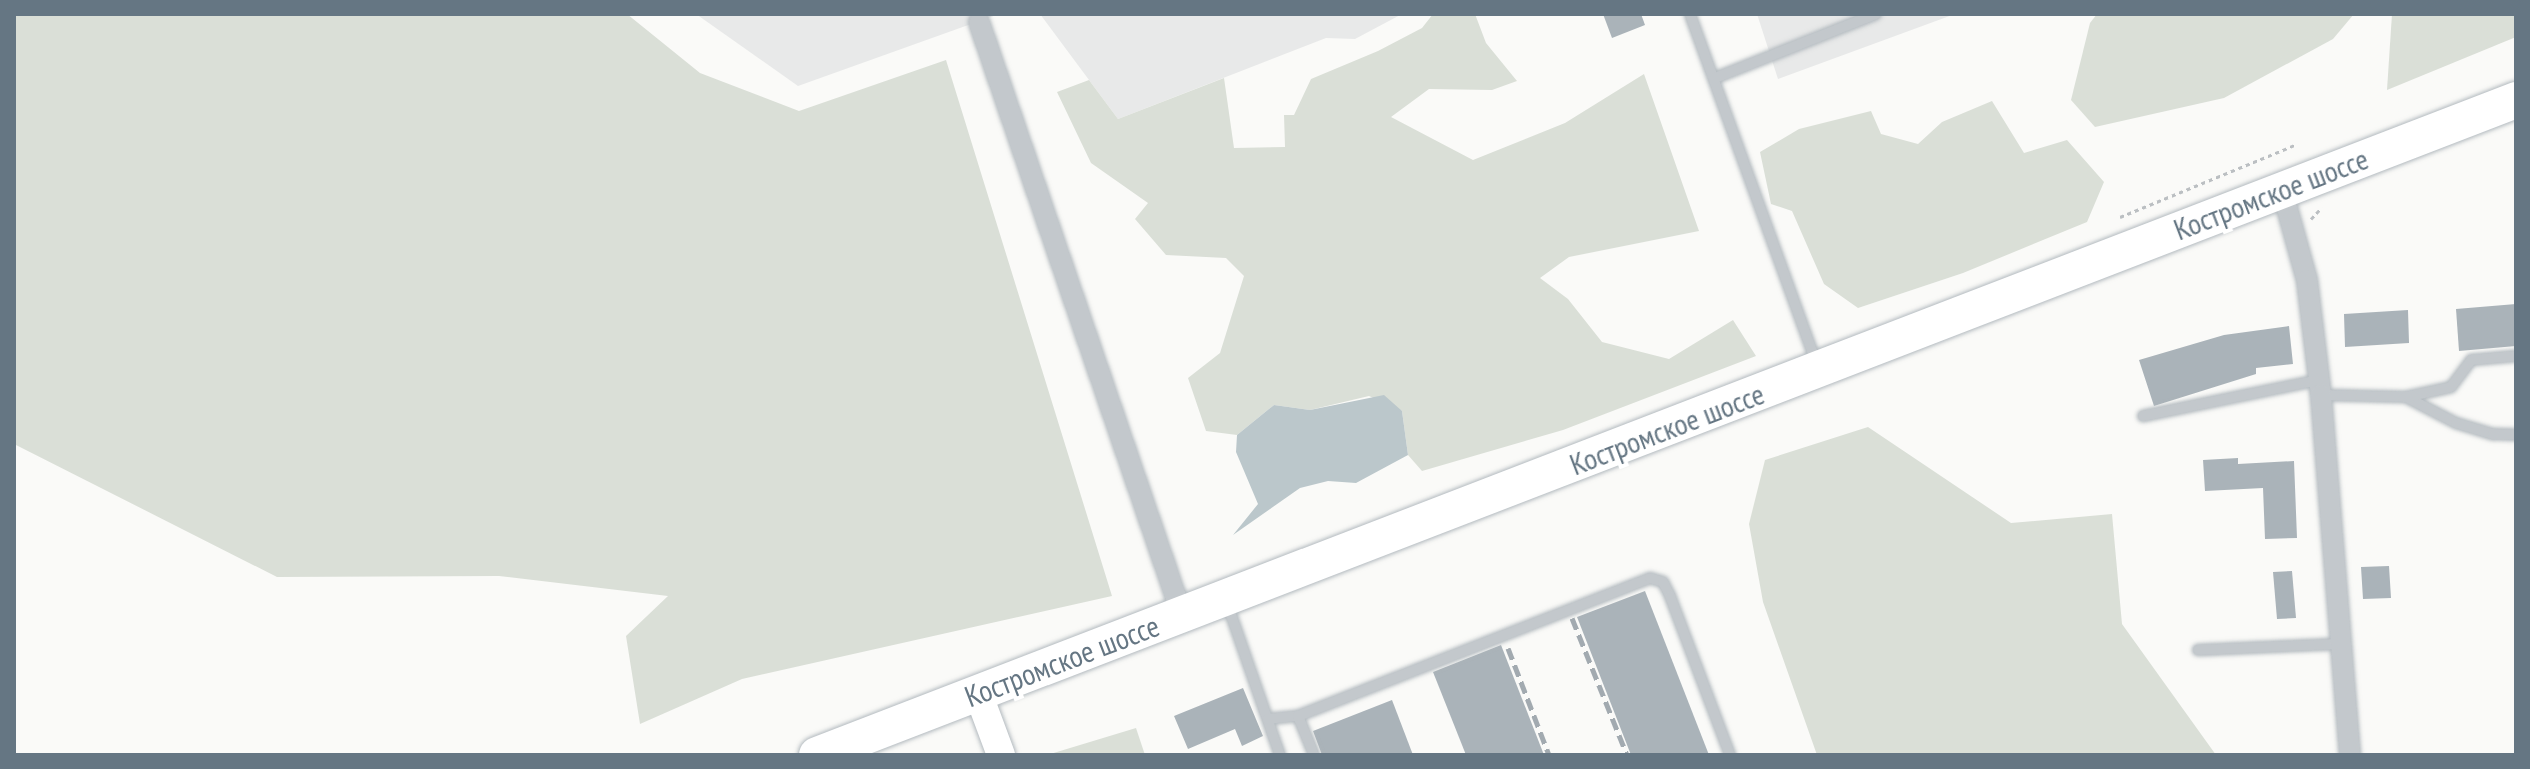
<!DOCTYPE html>
<html>
<head>
<meta charset="utf-8">
<style>
  body { margin:0 }
  #map { position:relative; width:2530px; height:769px; overflow:hidden; background:#fafaf8; font-family:"PT Sans Narrow",sans-serif }
  div>[style] { position:absolute }
  .built>* { inset:0; background:#e8e9e9 }
  .green>* { inset:0; background:#dadfd7 }
  .water>* { inset:0; background:#bbc7cb }
  .building>* { inset:0; background:#aab3b9 }
  .path>* { height:3px; margin-top:-1.5px; transform-origin:0; background:repeating-linear-gradient(90deg,#bbbfc2 0 4px,transparent 0 8px) }
  .roads { filter:drop-shadow(0 0 2px #b3babf) drop-shadow(0 0 2px #b3babf) }
  .lane>* { height:10px; margin:-5px; padding:0 5px; transform-origin:5px; border-radius:5px; background:#c3c8cc }
  .street>* { height:20px; margin:-10px; padding:0 10px; transform-origin:10px; border-radius:10px; background:#c3c8cc }
  .secondary>* { height:28px; margin:-14px; padding:0 14px; transform-origin:14px; border-radius:14px; background:#fff }
  .highway>* { height:36px; margin:-18px; padding:0 18px; transform-origin:18px; border-radius:18px; background:#fff }
  .rail>* { height:5px; margin-top:-2.5px; transform-origin:0; background:repeating-linear-gradient(90deg,#a2aab0 0 12px,transparent 0 18px) }
  span { translate:-50% -50%; white-space:nowrap; text-align:center; line-height:1.15; -webkit-text-stroke:8px #fff; paint-order:stroke }
  .street-label { font-size:30px; color:#657683 }
  .frame { position:absolute; inset:0; border:16px solid #657683; pointer-events:none }
</style>
</head>
<body>
<div id="map">
  <div class="built">
    <i style="clip-path:polygon(696px 14px,999px 14px,798px 86px)"></i>
    <i style="clip-path:polygon(1040px 14px,1402px 14px,1355px 39px,1326px 38px,1118px 119px)"></i>
    <i style="clip-path:polygon(1757px 14px,1955px 14px,1778px 79px)"></i>
  </div>
  <div class="green">
    <i style="clip-path:polygon(14px 14px,627px 14px,700px 73px,799px 111px,946px 60px,1112px 596px,742px 679px,640px 724px,626px 636px,668px 596px,499px 576px,277px 577px,14px 444px)"></i>
    <i style="clip-path:polygon(1433px 14px,1475px 14px,1486px 43px,1517px 81px,1492px 90px,1429px 89px,1391px 117px,1473px 160px,1565px 123px,1644px 74px,1699px 231px,1569px 257px,1540px 278px,1568px 299px,1602px 342px,1669px 359px,1733px 320px,1756px 356px,1563px 430px,1422px 471px,1408px 455px,1402px 411px,1369px 396px,1310px 410px,1274px 405px,1237px 435px,1206px 431px,1188px 378px,1220px 353px,1244px 276px,1226px 258px,1166px 255px,1135px 219px,1148px 203px,1091px 163px,1057px 92px,1089px 80px,1118px 119px,1224px 78px,1234px 148px,1285px 147px,1284px 115px,1294px 115px,1311px 79px,1378px 51px,1422px 28px)"></i>
    <i style="clip-path:polygon(2097px 14px,2354px 14px,2333px 39px,2224px 98px,2095px 127px,2071px 100px,2090px 23px)"></i>
    <i style="clip-path:polygon(2392px 14px,2516px 14px,2516px 37px,2387px 90px)"></i>
    <i style="clip-path:polygon(1992px 101px,2024px 153px,2067px 140px,2104px 182px,2087px 222px,1963px 273px,1858px 308px,1824px 284px,1792px 211px,1771px 204px,1760px 152px,1799px 129px,1871px 111px,1881px 134px,1918px 144px,1942px 122px)"></i>
    <i style="clip-path:polygon(1868px 427px,2011px 523px,2112px 514px,2122px 624px,2216px 755px,1817px 755px,1763px 602px,1749px 524px,1765px 460px)"></i>
    <i style="clip-path:polygon(1136px 728px,1145px 755px,1047px 755px)"></i>
  </div>
  <div class="water">
    <i style="clip-path:polygon(1384px 395px,1402px 411px,1408px 455px,1356px 483px,1328px 481px,1300px 488px,1233px 535px,1258px 504px,1236px 452px,1237px 435px,1274px 405px,1310px 410px)"></i>
  </div>
  <div class="building">
    <i style="clip-path:polygon(1603px 14px,1641px 14px,1645px 25px,1612px 38px)"></i>
    <i style="clip-path:polygon(2516px 304px,2516px 346px,2459px 351px,2456px 309px)"></i>
    <i style="clip-path:polygon(2408px 310px,2409px 343px,2345px 347px,2344px 314px)"></i>
    <i style="clip-path:polygon(2289px 326px,2293px 364px,2256px 368px,2256px 374px,2154px 406px,2139px 360px,2224px 335px)"></i>
    <i style="clip-path:polygon(2238px 458px,2238px 464px,2294px 461px,2297px 538px,2265px 539px,2263px 488px,2205px 491px,2203px 460px)"></i>
    <i style="clip-path:polygon(2389px 566px,2391px 598px,2363px 599px,2361px 567px)"></i>
    <i style="clip-path:polygon(2292px 571px,2296px 618px,2277px 619px,2273px 572px)"></i>
    <i style="clip-path:polygon(1645px 591px,1709px 755px,1631px 755px,1577px 617px)"></i>
    <i style="clip-path:polygon(1501px 645px,1544px 755px,1466px 755px,1433px 672px)"></i>
    <i style="clip-path:polygon(1243px 688px,1263px 736px,1242px 746px,1235px 729px,1188px 749px,1174px 716px)"></i>
    <i style="clip-path:polygon(1392px 700px,1413px 755px,1322px 755px,1313px 731px)"></i>
  </div>
  <div class="path">
    <i style="left:2120px;top:217px;width:191px;rotate:-22.4deg"></i>
    <i style="left:2311px;top:219px;width:16px;rotate:-47deg"></i>
  </div>
  <div class="roads">
    <div class="lane">
      <i style="left:1690px;top:14px;width:373px;rotate:70.1deg"></i>
      <i style="left:1715px;top:78px;width:173px;rotate:-21.7deg"></i>
      <i style="left:2321px;top:395px;width:85px;rotate:1.3deg"></i>
      <i style="left:2406px;top:397px;width:56px;rotate:27.5deg"></i>
      <i style="left:2456px;top:423px;width:39px;rotate:17deg"></i>
      <i style="left:2493px;top:434px;width:23px;rotate:2deg"></i>
      <i style="left:2406px;top:397px;width:46px;rotate:-12.5deg"></i>
      <i style="left:2451px;top:387px;width:34px;rotate:-53deg"></i>
      <i style="left:2471px;top:360px;width:45px;rotate:-5.1deg"></i>
      <i style="left:2143px;top:416px;width:180px;rotate:-11.6deg"></i>
      <i style="left:1227px;top:603px;width:161px;rotate:70.8deg"></i>
      <i style="left:2198px;top:650px;width:140px;rotate:-2.5deg"></i>
      <i style="left:1298px;top:716px;width:42px;rotate:67.7deg"></i>
      <i style="left:1268px;top:719px;width:30px;rotate:-6deg"></i>
      <i style="left:1298px;top:716px;width:378px;rotate:-21.4deg"></i>
      <i style="left:1650px;top:578px;width:14px;rotate:17deg"></i>
      <i style="left:1663px;top:582px;width:16px;rotate:63deg"></i>
      <i style="left:1670px;top:596px;width:170px;rotate:69.3deg"></i>
    </div>
    <div class="street">
      <i style="left:979px;top:22px;width:627px;rotate:71.1deg"></i>
      <i style="left:2282px;top:190px;width:93px;rotate:74.5deg"></i>
      <i style="left:2307px;top:280px;width:116px;rotate:83.1deg"></i>
      <i style="left:2321px;top:395px;width:361px;rotate:85.4deg"></i>
    </div>
    <div class="secondary">
      <i style="left:978px;top:693px;width:66px;rotate:69.6deg"></i>
    </div>
    <div class="highway">
      <i style="left:817px;top:755px;width:1821px;rotate:-21.08deg"></i>
    </div>
  </div>
  <div class="rail">
    <i style="left:1572px;top:618px;width:148px;rotate:68.1deg"></i>
    <i style="left:1508px;top:648px;width:115px;rotate:69deg"></i>
  </div>
  <div class="street-label">
    <span style="left:2271px;top:194px;rotate:-21deg">Костромское шоссе</span>
    <span style="left:1667px;top:429px;rotate:-21deg">Костромское шоссе</span>
    <span style="left:1062px;top:661px;rotate:-21deg">Костромское шоссе</span>
  </div>
  <div class="frame"></div>
</div>
</body>
</html>
